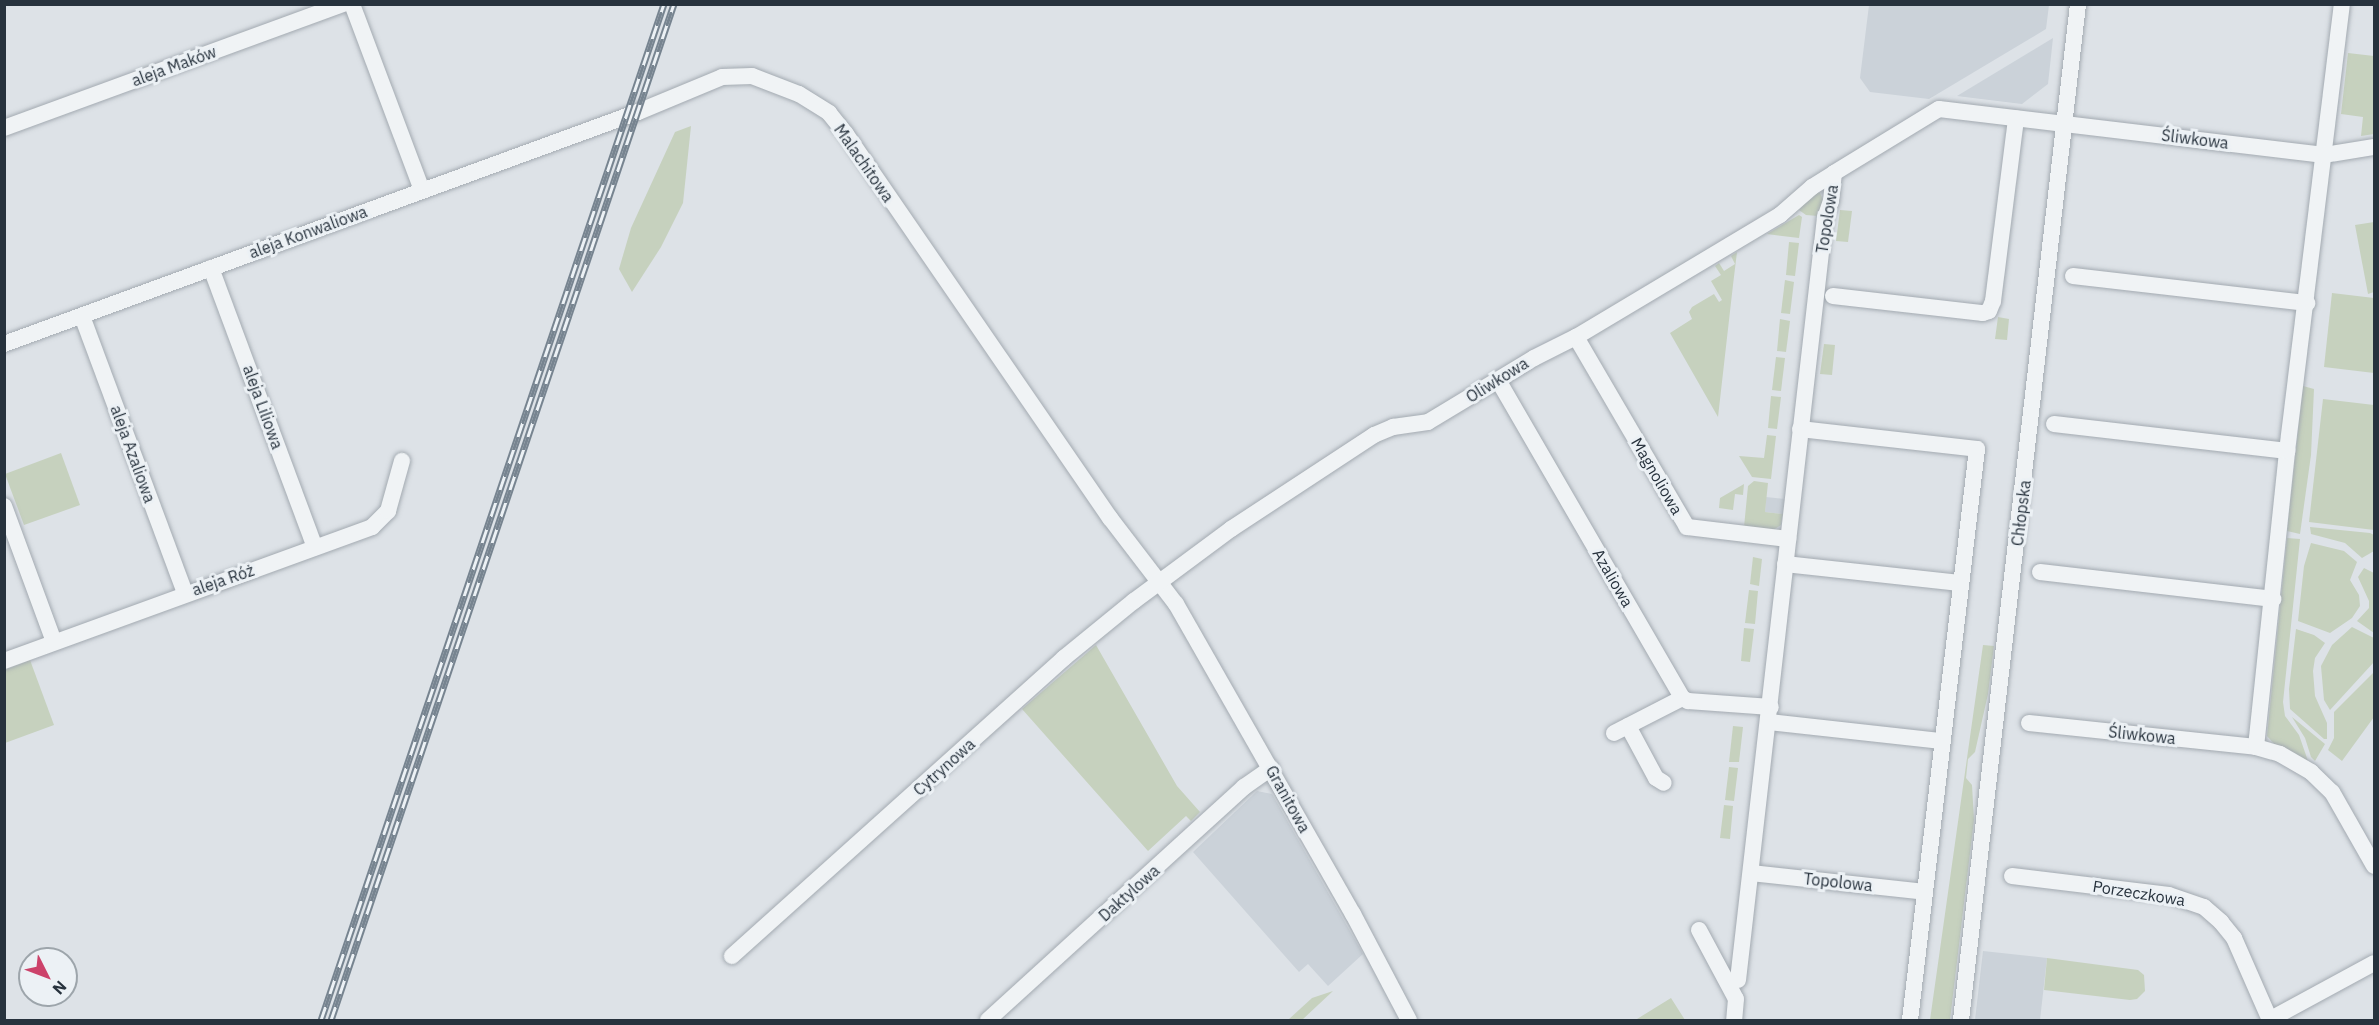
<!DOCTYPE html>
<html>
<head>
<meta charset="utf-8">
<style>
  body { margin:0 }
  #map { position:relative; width:2379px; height:1025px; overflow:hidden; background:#dde2e7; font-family:"IBM Plex Sans",sans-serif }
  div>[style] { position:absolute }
  .built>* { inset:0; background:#cbd2d9 }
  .green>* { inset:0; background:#c6d1be }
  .roads { filter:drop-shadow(0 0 2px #a3aab1) drop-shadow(0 0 2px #a3aab1) }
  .minor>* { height:16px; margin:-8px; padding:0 8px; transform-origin:8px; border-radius:8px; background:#f0f3f5 }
  .rail>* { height:7px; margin-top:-3.5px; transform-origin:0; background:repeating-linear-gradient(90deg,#ecf1f5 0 14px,#778490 0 28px); box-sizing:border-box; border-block:2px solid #778490 }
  span { translate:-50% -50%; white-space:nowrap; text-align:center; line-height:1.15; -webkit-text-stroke:6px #ecf1f5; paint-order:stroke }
  .street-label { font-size:16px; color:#27323d }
  .frame { position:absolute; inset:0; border:6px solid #27323d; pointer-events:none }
  .north { position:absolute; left:18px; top:947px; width:60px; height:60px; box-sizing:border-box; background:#ecf1f5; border:2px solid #9da5ab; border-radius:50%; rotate:132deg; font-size:16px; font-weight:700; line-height:24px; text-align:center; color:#27323d }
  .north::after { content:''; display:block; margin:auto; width:21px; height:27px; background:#cc426a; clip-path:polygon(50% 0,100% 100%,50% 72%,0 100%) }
</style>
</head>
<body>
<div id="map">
  <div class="built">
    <i style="clip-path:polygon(1869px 5px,1869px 4px,2049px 5px,2046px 29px,1929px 99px,1870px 92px,1860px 78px)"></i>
    <i style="clip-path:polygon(2053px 38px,2048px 84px,2022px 104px,1957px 96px)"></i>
    <i style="clip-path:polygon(1766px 497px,1785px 499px,1783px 514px,1765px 512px)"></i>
    <i style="clip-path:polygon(1257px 791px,1272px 794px,1363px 954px,1328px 986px,1308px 964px,1299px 972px,1193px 852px)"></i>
    <i style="clip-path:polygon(1983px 951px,2047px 958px,2040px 1020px,1975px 1020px)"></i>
  </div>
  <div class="green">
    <i style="clip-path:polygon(2348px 53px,2374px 56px,2374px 134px,2361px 136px,2363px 117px,2341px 114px)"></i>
    <i style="clip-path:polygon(691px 126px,683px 203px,661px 247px,632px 292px,619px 269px,631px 228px,675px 132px)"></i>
    <i style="clip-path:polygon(1814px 192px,1820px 193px,1823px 200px,1818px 216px,1806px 215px,1799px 210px)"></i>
    <i style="clip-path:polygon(1840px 210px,1852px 211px,1848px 242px,1836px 241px)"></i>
    <i style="clip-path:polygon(1799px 215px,1802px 217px,1799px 238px,1767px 234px)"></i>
    <i style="clip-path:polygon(2374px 222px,2374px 292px,2368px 294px,2355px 225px)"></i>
    <i style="clip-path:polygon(1789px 242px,1799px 243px,1795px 276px,1786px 275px)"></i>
    <i style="clip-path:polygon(1737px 252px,1733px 285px,1718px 417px,1670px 333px,1692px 319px,1689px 312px,1692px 307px,1714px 294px,1719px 302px,1722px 300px,1711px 281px,1721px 275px,1715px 266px,1719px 263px,1724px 271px,1735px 264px,1731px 256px)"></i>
    <i style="clip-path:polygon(1785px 280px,1794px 282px,1790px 314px,1781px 313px)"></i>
    <i style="clip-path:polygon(2332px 293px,2374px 298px,2374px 373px,2324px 367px)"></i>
    <i style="clip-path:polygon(1998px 317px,2009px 319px,2007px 340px,1995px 339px)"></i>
    <i style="clip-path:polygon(1780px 319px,1790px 321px,1786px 352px,1777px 351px)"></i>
    <i style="clip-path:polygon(1824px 344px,1835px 345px,1832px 375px,1820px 374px)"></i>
    <i style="clip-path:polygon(1776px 357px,1785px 358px,1781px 391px,1772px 390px)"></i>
    <i style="clip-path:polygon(2303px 386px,2314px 389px,2311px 455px,2300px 534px,2287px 531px)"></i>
    <i style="clip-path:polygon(1771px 396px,1781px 397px,1777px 429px,1768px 428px)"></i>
    <i style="clip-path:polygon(2323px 399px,2374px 405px,2374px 530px,2309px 522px)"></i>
    <i style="clip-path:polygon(1767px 435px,1776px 436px,1771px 479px,1752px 477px,1739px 456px,1764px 458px)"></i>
    <i style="clip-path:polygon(61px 453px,80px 505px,24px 525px,5px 474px)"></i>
    <i style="clip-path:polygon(1754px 481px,1768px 483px,1765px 512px,1783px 514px,1781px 525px,1773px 530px,1744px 527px,1748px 486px)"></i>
    <i style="clip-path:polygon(1744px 484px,1743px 495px,1735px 494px,1733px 510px,1719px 508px,1720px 498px)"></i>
    <i style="clip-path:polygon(2310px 527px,2370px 533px,2374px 535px,2374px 551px,2362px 558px,2345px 543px,2311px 534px)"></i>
    <i style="clip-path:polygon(2287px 538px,2300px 539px,2283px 702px,2285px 716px,2299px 735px,2308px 761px,2275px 745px,2267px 736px)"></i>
    <i style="clip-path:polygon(2311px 543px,2344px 551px,2357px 562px,2350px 580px,2359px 595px,2360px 606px,2352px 618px,2330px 633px,2298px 621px,2304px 566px)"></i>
    <i style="clip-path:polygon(1753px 557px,1762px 559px,1759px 586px,1750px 584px)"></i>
    <i style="clip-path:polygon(2364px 568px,2374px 573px,2374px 633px,2357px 621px,2369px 608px,2369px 601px,2358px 577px)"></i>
    <i style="clip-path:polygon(1749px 590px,1758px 591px,1755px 624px,1745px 623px)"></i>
    <i style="clip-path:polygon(2352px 627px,2374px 638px,2374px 662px,2330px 710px,2324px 700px,2321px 666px,2332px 645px)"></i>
    <i style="clip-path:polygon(1744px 628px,1754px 629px,1750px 662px,1741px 661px)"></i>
    <i style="clip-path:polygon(2296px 629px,2314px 635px,2325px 643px,2315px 658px,2313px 671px,2315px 696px,2327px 723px,2327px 739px,2324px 739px,2290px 709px,2289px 689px)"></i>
    <i style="clip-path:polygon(1096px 645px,1177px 786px,1200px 812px,1191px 821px,1186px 816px,1148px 851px,1022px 709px)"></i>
    <i style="clip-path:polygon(1983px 645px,1994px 646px,1988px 694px,1975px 752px,1968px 759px,1966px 778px,1972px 785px,1974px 820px,1950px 1020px,1930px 1020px)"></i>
    <i style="clip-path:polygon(30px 660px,54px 725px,5px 743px,5px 670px)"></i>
    <i style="clip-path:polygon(2374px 672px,2374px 717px,2342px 761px,2328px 750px,2334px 738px,2334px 712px)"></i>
    <i style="clip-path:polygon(2292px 717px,2325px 744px,2315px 761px,2311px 757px,2305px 738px)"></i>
    <i style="clip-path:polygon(1733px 726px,1743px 727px,1739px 762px,1729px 762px)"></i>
    <i style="clip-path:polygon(1729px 767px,1738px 768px,1734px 801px,1725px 800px)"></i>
    <i style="clip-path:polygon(1724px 805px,1733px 806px,1730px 839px,1720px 838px)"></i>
    <i style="clip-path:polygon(2047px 958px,2138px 970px,2144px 975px,2145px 991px,2137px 999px,2130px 1000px,2044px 990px)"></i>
    <i style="clip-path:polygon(1333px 991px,1302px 1020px,1288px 1020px,1312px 998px)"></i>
    <i style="clip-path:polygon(1671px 998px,1685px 1020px,1635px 1020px,1637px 1019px)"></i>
  </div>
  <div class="roads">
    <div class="minor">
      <i style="left:352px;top:4px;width:199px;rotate:69.4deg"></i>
      <i style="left:4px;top:128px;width:361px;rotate:-20.1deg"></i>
      <i style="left:211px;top:268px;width:298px;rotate:69.6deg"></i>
      <i style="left:2073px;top:276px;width:236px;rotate:6.6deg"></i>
      <i style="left:1833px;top:296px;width:151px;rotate:6.5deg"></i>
      <i style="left:1983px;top:313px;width:6px;rotate:-18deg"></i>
      <i style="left:1989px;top:311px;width:11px;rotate:-68deg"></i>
      <i style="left:1993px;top:301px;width:184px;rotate:-82.8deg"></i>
      <i style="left:82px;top:316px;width:296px;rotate:69.6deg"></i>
      <i style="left:1576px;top:337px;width:220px;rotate:59.7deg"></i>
      <i style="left:1687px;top:527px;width:102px;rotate:6.8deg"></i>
      <i style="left:4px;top:344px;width:675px;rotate:-20.1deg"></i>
      <i style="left:638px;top:112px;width:91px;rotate:-22.6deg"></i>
      <i style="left:722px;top:77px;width:30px;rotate:-2deg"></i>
      <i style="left:752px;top:76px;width:50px;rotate:21deg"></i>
      <i style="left:799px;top:94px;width:36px;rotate:32deg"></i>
      <i style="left:829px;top:113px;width:27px;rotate:51deg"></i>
      <i style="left:846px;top:134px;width:466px;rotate:55.5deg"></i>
      <i style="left:1110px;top:518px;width:108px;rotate:52.5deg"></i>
      <i style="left:1176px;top:604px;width:357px;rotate:60.3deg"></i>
      <i style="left:1353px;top:914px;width:120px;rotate:62.2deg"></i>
      <i style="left:1498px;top:380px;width:367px;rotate:59.9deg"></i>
      <i style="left:1682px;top:698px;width:7px;rotate:27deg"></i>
      <i style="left:1688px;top:701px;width:83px;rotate:4.1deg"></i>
      <i style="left:2054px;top:424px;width:235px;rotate:6.6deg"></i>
      <i style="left:1800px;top:429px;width:178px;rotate:6.4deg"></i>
      <i style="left:1977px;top:449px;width:575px;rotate:96.69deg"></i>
      <i style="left:4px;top:506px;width:145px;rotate:69.8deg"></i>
      <i style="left:1785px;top:564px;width:176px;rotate:6.2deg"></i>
      <i style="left:2040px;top:572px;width:235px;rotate:6.6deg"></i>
      <i style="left:4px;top:661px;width:392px;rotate:-20deg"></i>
      <i style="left:372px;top:527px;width:23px;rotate:-45deg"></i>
      <i style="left:388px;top:511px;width:52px;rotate:-74.4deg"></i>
      <i style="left:1769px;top:722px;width:174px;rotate:6.3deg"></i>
      <i style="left:2029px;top:723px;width:228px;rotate:6deg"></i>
      <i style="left:2256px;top:747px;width:25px;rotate:16deg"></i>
      <i style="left:2280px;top:754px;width:36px;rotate:30deg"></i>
      <i style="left:2311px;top:772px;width:29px;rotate:44deg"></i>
      <i style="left:2332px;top:792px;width:85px;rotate:60.4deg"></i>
      <i style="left:1628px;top:726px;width:59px;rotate:61.7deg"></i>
      <i style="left:1656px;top:778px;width:9px;rotate:32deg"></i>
      <i style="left:1614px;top:733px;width:76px;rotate:-27.2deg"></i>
      <i style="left:2256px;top:747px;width:298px;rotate:-84deg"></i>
      <i style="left:2287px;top:451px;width:450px;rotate:-83deg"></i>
      <i style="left:1751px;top:873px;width:175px;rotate:6.2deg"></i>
      <i style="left:2012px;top:876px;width:158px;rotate:6.9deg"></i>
      <i style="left:2169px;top:895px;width:37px;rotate:19deg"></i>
      <i style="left:2204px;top:907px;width:23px;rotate:41deg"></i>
      <i style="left:2221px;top:922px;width:21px;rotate:51deg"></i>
      <i style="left:2234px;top:938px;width:90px;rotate:66.3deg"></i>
      <i style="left:1699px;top:930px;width:78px;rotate:61.8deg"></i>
      <i style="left:1736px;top:999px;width:21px;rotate:95deg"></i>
      <i style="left:732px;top:956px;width:446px;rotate:-41.9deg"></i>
      <i style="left:1064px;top:658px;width:90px;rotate:-39.2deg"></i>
      <i style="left:1134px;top:601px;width:121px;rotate:-36.6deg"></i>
      <i style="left:1231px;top:529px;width:171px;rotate:-33.3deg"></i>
      <i style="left:1374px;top:435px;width:21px;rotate:-23deg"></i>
      <i style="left:1393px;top:427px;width:35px;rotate:-8deg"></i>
      <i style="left:1428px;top:422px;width:124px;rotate:-31.1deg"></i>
      <i style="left:1534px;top:358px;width:47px;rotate:-26.6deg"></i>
      <i style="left:1576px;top:337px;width:238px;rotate:-30.9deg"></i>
      <i style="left:1780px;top:215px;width:43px;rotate:-41.2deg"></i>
      <i style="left:1812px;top:187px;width:26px;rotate:-32deg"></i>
      <i style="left:1738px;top:980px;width:767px;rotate:-83.49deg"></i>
      <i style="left:1825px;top:218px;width:18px;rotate:-71deg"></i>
      <i style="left:1831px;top:201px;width:28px;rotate:-84deg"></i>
      <i style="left:1834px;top:173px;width:123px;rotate:-31.4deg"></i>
      <i style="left:1939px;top:109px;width:388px;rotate:6.8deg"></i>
      <i style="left:2324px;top:155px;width:51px;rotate:-9.1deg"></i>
      <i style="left:988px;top:1020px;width:346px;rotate:-42.3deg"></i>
      <i style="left:1244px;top:787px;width:33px;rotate:-35deg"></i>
      <i style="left:1961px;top:1020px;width:1023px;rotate:-83.43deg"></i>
      <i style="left:2269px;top:1020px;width:119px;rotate:-28.5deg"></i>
    </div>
  </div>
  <div class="rail">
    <i style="left:321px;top:1020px;width:1072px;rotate:-71.35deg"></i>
    <i style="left:331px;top:1020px;width:1072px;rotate:-71.35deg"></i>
  </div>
  <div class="street-label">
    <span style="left:174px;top:66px;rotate:-20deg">aleja Maków</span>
    <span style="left:2195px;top:139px;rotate:7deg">Śliwkowa</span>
    <span style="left:864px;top:163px;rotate:55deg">Malachitowa</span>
    <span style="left:1827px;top:219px;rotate:-81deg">Topolowa</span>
    <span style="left:308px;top:232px;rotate:-20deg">aleja Konwaliowa</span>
    <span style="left:1497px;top:380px;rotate:-32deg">Oliwkowa</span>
    <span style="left:263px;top:407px;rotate:70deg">aleja Liliowa</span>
    <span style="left:133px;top:454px;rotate:70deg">aleja Azaliowa</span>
    <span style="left:1657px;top:476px;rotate:60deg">Magnoliowa</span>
    <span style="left:2021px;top:513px;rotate:-83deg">Chłopska</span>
    <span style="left:1613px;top:578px;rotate:60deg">Azaliowa</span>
    <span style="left:223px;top:580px;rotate:-19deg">aleja Róż</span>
    <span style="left:2142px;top:735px;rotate:6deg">Śliwkowa</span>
    <span style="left:944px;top:767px;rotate:-42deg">Cytrynowa</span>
    <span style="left:1288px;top:799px;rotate:61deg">Granitowa</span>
    <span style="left:1838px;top:882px;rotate:6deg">Topolowa</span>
    <span style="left:1129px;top:893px;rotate:-42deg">Daktylowa</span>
    <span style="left:2139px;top:893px;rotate:9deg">Porzeczkowa</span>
  </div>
  <div class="frame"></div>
  <div class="north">N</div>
</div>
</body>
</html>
